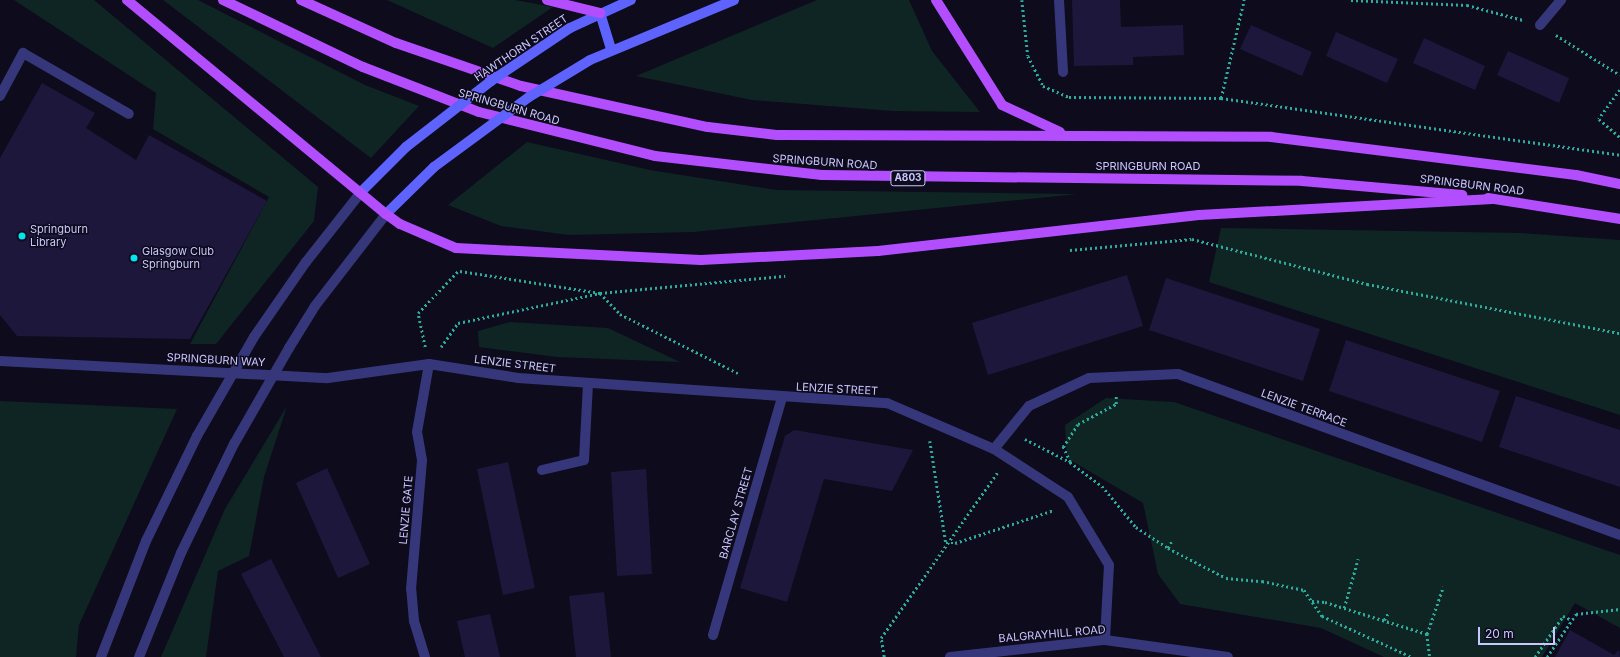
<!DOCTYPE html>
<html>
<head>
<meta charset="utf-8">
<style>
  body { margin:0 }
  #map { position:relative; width:1620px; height:657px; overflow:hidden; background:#0d0b1c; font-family:Inter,sans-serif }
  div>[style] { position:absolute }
  .green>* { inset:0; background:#0e2523 }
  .building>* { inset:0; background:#1d173c }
  .path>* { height:2.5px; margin-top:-1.25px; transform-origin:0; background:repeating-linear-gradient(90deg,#2dac9d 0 2px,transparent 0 5px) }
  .service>* { height:10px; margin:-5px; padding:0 5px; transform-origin:5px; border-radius:5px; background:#36377b }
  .minor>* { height:10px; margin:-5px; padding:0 5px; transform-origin:5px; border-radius:5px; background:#36377b }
  .tertiary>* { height:10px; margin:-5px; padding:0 5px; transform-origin:5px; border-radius:5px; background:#36377b }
  .secondary>* { height:10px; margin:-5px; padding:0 5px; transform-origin:5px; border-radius:5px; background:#5e63fe }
  .primary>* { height:10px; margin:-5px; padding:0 5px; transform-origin:5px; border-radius:5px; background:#b34efe }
  .tertiary-bridge>* { height:10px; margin:-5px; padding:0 5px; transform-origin:5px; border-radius:5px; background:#36377b }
  .secondary-bridge>* { height:10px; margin:-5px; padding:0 5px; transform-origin:5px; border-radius:5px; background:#5e63fe }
  .dots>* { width:11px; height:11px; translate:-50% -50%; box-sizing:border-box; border:2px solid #0d0b1c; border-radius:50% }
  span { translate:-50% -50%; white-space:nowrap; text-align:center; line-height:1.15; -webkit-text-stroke:3px #0d0b1c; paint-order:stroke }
  .shield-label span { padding:1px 3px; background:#0d0b1c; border:1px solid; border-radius:3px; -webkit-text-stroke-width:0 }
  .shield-label { font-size:10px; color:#cac6ff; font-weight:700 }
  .street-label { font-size:11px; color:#cac6ff }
  .poi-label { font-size:11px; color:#cac6ff }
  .left { translate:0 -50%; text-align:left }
  .scale { position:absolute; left:1478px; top:627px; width:77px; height:18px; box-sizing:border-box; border:2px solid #cac6ff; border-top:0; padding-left:5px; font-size:12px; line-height:14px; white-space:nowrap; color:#cac6ff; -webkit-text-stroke:3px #0d0b1c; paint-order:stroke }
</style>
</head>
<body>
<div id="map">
  <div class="green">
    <i style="clip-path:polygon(14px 0,94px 0,318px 187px,314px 221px,216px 344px,190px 344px,269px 197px,153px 129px,156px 93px)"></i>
    <i style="clip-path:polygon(163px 0,198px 0,365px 85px,419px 106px,371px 158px)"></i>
    <i style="clip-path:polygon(387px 0,515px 0,553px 7px,493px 48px)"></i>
    <i style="clip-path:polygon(817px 0,909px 0,932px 51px,980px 112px,893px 111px,752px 100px,636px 76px)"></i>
    <i style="clip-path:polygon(527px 142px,650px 170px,777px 190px,1078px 194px,694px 232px,569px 235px,501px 226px,448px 205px)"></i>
    <i style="clip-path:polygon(1221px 228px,1521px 233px,1620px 240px,1620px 415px,1209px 282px)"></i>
    <i style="clip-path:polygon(510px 322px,608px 328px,680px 362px,557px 357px,479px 347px,478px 331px)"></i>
    <i style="clip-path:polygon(1106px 398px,1174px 402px,1620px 555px,1620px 628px,1575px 603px,1542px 657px,1384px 657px,1321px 628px,1180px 604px,1158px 574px,1143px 503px,1067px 458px,1065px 425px)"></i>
    <i style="clip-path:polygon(0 401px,177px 409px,79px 625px,76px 657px,0 657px)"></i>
    <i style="clip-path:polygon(287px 406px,264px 477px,249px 556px,218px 571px,206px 657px,161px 657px,225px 509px)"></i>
  </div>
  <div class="building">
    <i style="clip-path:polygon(1072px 0,1120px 0,1121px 27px,1183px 25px,1184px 55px,1133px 57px,1133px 65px,1074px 66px)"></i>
    <i style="clip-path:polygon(1251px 25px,1312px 52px,1302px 76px,1240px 49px)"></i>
    <i style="clip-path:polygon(1336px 32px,1398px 59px,1387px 83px,1326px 56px)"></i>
    <i style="clip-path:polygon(1424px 38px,1485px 66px,1475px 90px,1413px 63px)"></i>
    <i style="clip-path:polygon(1508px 51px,1569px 78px,1559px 103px,1497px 75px)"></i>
    <i style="clip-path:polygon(42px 83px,95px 113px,86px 128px,136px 160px,149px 135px,267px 201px,190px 339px,17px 336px,0 315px,0 158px)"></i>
    <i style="clip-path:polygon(1127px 275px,1143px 326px,988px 375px,972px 323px)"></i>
    <i style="clip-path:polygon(1166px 278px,1320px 329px,1303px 381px,1149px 330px)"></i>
    <i style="clip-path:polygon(1346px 340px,1500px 391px,1482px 442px,1329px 391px)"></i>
    <i style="clip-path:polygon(1516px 396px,1620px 430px,1620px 487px,1499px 447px)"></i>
    <i style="clip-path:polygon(794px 430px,913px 450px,892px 491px,824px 479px,787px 602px,740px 588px,785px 436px)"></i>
    <i style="clip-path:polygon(508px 462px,535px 588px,503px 595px,477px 469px)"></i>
    <i style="clip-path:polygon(327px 468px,370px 564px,338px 578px,296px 483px)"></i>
    <i style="clip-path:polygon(646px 469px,652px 574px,617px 576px,611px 472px)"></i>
    <i style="clip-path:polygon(271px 559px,321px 657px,284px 657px,241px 574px)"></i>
    <i style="clip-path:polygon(604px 592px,611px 657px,576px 657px,569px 596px)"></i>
    <i style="clip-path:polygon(490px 614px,500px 657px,465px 657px,457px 621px)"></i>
    <i style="clip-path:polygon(1570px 630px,1614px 655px,1619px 650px,1620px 657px,1555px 657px)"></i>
  </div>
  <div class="path">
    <i style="left:1022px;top:0;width:56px;rotate:83.9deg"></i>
    <i style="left:1028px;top:56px;width:34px;rotate:63deg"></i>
    <i style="left:1043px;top:86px;width:28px;rotate:23deg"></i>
    <i style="left:1069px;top:97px;width:152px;rotate:0.4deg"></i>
    <i style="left:1221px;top:98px;width:101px;rotate:-76.8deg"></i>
    <i style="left:1351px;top:0;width:116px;rotate:2.5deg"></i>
    <i style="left:1467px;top:5px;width:58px;rotate:15deg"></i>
    <i style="left:1556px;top:35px;width:75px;rotate:32deg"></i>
    <i style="left:1620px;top:90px;width:36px;rotate:126deg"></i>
    <i style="left:1599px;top:119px;width:28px;rotate:41deg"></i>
    <i style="left:1221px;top:98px;width:403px;rotate:8.1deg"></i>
    <i style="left:1070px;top:250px;width:122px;rotate:-5.2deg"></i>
    <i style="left:1192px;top:239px;width:181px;rotate:14.4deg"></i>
    <i style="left:1367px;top:284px;width:258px;rotate:11deg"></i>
    <i style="left:460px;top:271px;width:142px;rotate:8.9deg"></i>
    <i style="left:600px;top:293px;width:186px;rotate:-5.3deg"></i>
    <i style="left:425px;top:347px;width:35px;rotate:-102deg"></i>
    <i style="left:418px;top:313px;width:59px;rotate:-46.4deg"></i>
    <i style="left:441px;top:347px;width:29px;rotate:-55deg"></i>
    <i style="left:458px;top:323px;width:145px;rotate:-11.9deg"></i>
    <i style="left:600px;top:293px;width:29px;rotate:46deg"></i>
    <i style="left:620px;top:314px;width:134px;rotate:26.6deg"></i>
    <i style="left:1025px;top:439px;width:51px;rotate:27.1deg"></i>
    <i style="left:1070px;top:462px;width:40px;rotate:37deg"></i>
    <i style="left:1102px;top:486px;width:53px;rotate:50.3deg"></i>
    <i style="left:1136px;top:527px;width:38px;rotate:33deg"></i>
    <i style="left:1168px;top:548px;width:65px;rotate:27.3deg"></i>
    <i style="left:1226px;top:578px;width:36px;rotate:5deg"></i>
    <i style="left:1262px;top:581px;width:43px;rotate:12.1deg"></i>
    <i style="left:1304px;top:590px;width:32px;rotate:55deg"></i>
    <i style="left:1322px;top:616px;width:99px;rotate:24.5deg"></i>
    <i style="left:930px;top:441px;width:103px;rotate:81.1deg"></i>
    <i style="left:946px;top:543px;width:9px"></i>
    <i style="left:955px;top:543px;width:104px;rotate:-18.4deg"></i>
    <i style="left:1070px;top:462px;width:17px;rotate:-115deg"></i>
    <i style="left:1063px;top:447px;width:27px;rotate:-57deg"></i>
    <i style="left:1078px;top:424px;width:43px;rotate:-27.8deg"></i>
    <i style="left:1116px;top:404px;width:9px;rotate:-90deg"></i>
    <i style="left:1168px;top:548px;width:9px;rotate:-63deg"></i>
    <i style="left:1312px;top:601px;width:13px;rotate:4deg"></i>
    <i style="left:1325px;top:602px;width:107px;rotate:17.4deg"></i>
    <i style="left:1427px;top:634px;width:23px;rotate:83deg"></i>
    <i style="left:1344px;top:608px;width:51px;rotate:-74.1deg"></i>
    <i style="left:1384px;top:620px;width:8px;rotate:-60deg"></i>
    <i style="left:1427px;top:634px;width:50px;rotate:-71.2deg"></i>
    <i style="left:884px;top:657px;width:19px;rotate:-99deg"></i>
    <i style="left:881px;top:638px;width:202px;rotate:-54.9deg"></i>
    <i style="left:1535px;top:657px;width:50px;rotate:-55.7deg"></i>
    <i style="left:1563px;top:616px;width:10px;rotate:24deg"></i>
    <i style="left:1547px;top:657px;width:52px;rotate:-56deg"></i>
    <i style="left:1576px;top:614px;width:44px;rotate:-6.5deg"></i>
  </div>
  <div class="service">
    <i style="left:1059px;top:0;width:72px;rotate:86.8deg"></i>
    <i style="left:0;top:96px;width:49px;rotate:-61.9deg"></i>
    <i style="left:23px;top:53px;width:122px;rotate:29.9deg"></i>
    <i style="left:542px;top:470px;width:43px;rotate:-13.4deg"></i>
    <i style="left:584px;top:460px;width:76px;rotate:-87deg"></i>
  </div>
  <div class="minor">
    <i style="left:1540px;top:25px;width:33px;rotate:-50deg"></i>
    <i style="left:0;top:361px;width:328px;rotate:3deg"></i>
    <i style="left:328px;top:378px;width:102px;rotate:-7.9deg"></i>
    <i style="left:429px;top:364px;width:90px;rotate:8.9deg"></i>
    <i style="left:518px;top:378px;width:370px;rotate:3.9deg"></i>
    <i style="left:887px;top:403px;width:116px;rotate:23.3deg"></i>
    <i style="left:994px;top:449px;width:88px;rotate:33deg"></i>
    <i style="left:1068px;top:497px;width:79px;rotate:58.9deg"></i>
    <i style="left:1109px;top:565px;width:75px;rotate:93.1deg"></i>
    <i style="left:994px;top:449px;width:55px;rotate:-50.9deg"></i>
    <i style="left:1029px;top:406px;width:66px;rotate:-25deg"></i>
    <i style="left:1089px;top:378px;width:89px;rotate:-2.6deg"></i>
    <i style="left:1178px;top:374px;width:470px;rotate:20deg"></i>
    <i style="left:713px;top:635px;width:247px;rotate:-73.8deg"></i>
    <i style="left:425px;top:657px;width:38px;rotate:-107deg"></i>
    <i style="left:414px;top:621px;width:32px;rotate:-95deg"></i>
    <i style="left:411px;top:589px;width:129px;rotate:-85.1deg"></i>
    <i style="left:422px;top:460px;width:28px;rotate:-100deg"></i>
    <i style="left:417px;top:432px;width:69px;rotate:-80deg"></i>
  </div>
  <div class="tertiary">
    <i style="left:254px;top:337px;width:91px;rotate:-55.3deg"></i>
    <i style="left:306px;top:262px;width:89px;rotate:-51.8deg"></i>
    <i style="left:289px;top:348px;width:49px;rotate:-58.2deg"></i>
    <i style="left:315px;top:306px;width:116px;rotate:-52.3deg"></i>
    <i style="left:101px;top:657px;width:124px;rotate:-68.8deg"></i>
    <i style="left:146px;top:541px;width:117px;rotate:-64.1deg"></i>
    <i style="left:139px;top:657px;width:112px;rotate:-68deg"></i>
    <i style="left:181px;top:553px;width:121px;rotate:-64.1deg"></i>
    <i style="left:950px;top:657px;width:156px;rotate:-6.3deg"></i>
    <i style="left:1105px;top:640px;width:124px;rotate:7.9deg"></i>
  </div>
  <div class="secondary">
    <i style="left:600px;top:13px;width:39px;rotate:73deg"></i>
    <i style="left:570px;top:28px;width:67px;rotate:-24.7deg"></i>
    <i style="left:590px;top:60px;width:156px;rotate:-22.6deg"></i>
    <i style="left:361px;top:192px;width:64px;rotate:-45deg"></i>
    <i style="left:386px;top:214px;width:67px;rotate:-44.4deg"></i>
  </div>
  <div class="primary">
    <i style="left:127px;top:0;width:336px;rotate:39.6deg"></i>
    <i style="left:386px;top:214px;width:17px;rotate:36deg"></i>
    <i style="left:400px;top:224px;width:61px;rotate:23.2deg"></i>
    <i style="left:456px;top:248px;width:245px;rotate:2.8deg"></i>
    <i style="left:701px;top:260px;width:177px;rotate:-2.9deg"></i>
    <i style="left:878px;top:251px;width:323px;rotate:-6.4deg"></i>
    <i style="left:1199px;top:215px;width:294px;rotate:-3.1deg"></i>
    <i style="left:223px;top:0;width:155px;rotate:25.6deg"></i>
    <i style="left:363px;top:67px;width:124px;rotate:21.2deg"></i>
    <i style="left:479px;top:112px;width:181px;rotate:14deg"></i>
    <i style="left:655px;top:156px;width:168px;rotate:6.5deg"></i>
    <i style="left:822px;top:175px;width:480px;rotate:0.7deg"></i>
    <i style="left:1302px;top:181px;width:161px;rotate:5deg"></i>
    <i style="left:301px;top:0;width:104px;rotate:24.4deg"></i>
    <i style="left:396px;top:43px;width:132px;rotate:19deg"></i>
    <i style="left:521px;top:86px;width:191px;rotate:12.4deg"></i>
    <i style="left:708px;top:127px;width:69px;rotate:6.6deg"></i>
    <i style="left:777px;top:135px;width:494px;rotate:0.2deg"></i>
    <i style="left:1271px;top:137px;width:307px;rotate:7.1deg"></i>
    <i style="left:1576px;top:175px;width:45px;rotate:11.6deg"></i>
    <i style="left:547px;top:0;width:55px;rotate:13.8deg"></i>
    <i style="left:936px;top:0;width:124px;rotate:57.8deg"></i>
    <i style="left:1002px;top:105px;width:64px;rotate:25deg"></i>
    <i style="left:1488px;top:198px;width:134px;rotate:9deg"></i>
  </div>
  <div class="tertiary-bridge">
    <i style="left:197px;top:436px;width:114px;rotate:-60.1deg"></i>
    <i style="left:234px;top:444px;width:111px;rotate:-60.2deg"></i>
  </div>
  <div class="secondary-bridge">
    <i style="left:406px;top:147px;width:108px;rotate:-37.8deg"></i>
    <i style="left:491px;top:81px;width:95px;rotate:-33.9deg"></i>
    <i style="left:434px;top:167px;width:118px;rotate:-36.4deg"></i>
    <i style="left:529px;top:97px;width:71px;rotate:-31.2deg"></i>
  </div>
  <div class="dots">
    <i style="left:22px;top:236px;background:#02e4ef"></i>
    <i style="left:134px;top:258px;background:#02e4ef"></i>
  </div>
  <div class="shield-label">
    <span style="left:908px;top:178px">A803</span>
  </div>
  <div class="street-label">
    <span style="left:521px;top:48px;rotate:-34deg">HAWTHORN STREET</span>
    <span style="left:509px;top:107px;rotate:16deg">SPRINGBURN ROAD</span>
    <span style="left:825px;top:162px;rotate:4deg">SPRINGBURN ROAD</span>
    <span style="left:1148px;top:166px">SPRINGBURN ROAD</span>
    <span style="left:1472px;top:185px;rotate:7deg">SPRINGBURN ROAD</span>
    <span style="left:216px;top:360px;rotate:3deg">SPRINGBURN WAY</span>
    <span style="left:515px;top:364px;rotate:7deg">LENZIE STREET</span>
    <span style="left:837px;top:389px;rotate:3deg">LENZIE STREET</span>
    <span style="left:1304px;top:408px;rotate:20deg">LENZIE TERRACE</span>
    <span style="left:406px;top:510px;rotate:-85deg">LENZIE GATE</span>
    <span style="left:736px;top:513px;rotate:-74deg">BARCLAY STREET</span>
    <span style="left:1052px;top:634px;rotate:-5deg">BALGRAYHILL ROAD</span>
  </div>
  <div class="poi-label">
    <span class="left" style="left:30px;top:236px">Springburn<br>Library</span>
    <span class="left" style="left:142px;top:258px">Glasgow Club<br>Springburn</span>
  </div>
  <div class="scale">20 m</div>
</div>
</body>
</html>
